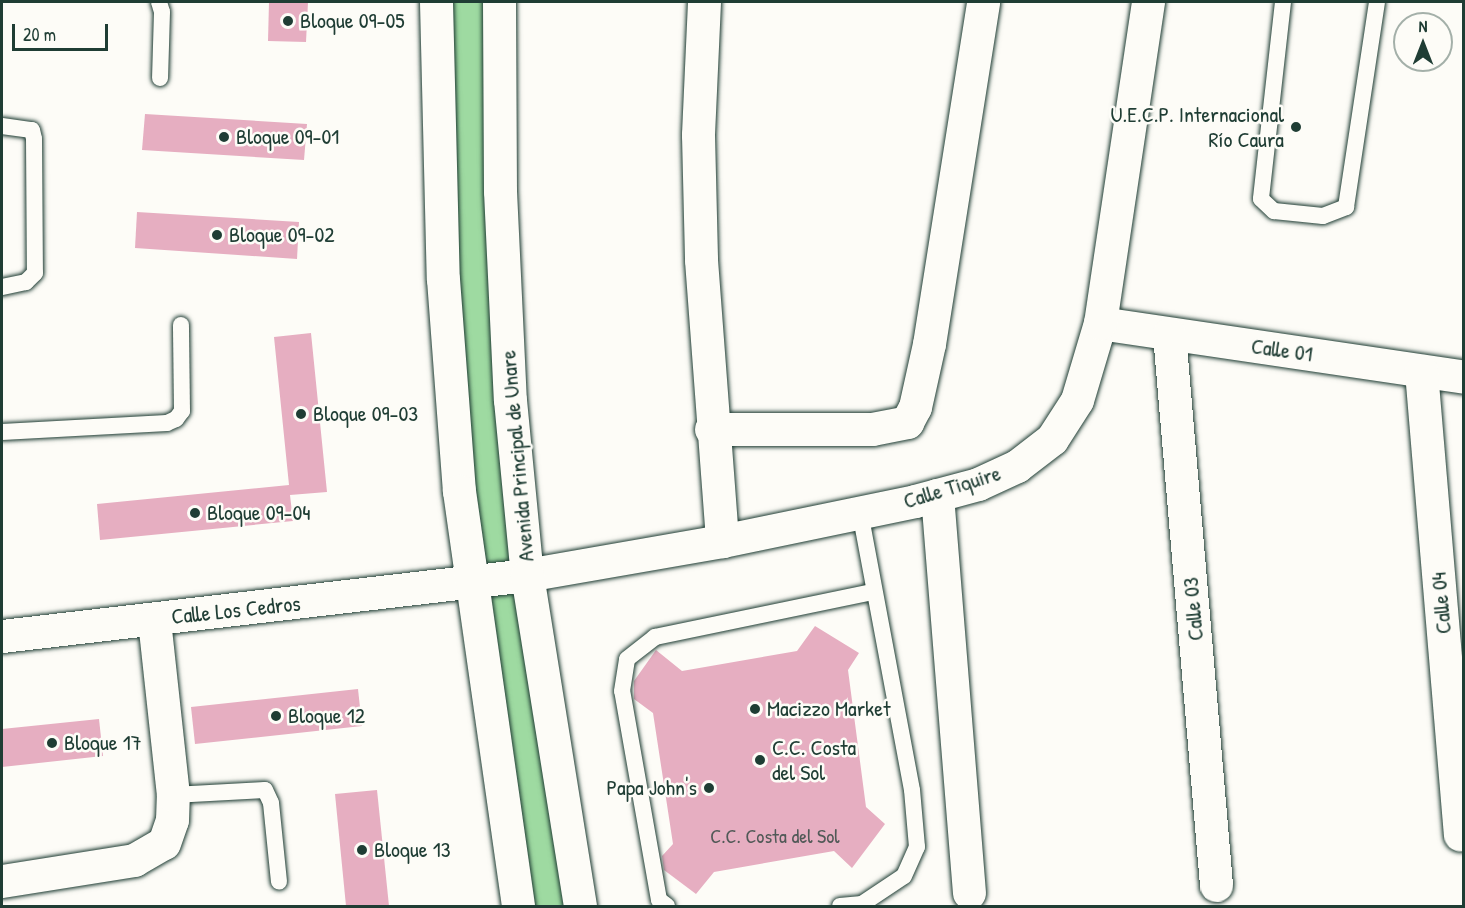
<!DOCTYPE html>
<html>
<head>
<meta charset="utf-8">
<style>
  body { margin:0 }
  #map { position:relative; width:1465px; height:908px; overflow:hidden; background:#fdfcf7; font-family:"Patrick Hand",sans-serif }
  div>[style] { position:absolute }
  .green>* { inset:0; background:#9edaa1 }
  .building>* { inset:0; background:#e6aec1 }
  .roads { filter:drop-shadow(0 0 2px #1f3d34) drop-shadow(0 0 2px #1f3d34) }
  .lane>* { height:16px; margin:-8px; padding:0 8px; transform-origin:8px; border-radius:8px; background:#fdfcf7 }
  .street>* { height:33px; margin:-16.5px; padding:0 16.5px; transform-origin:16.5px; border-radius:16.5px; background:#fdfcf7 }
  .secondary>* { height:33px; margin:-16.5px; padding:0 16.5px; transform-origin:16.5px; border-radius:16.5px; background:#fdfcf7 }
  .dots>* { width:16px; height:16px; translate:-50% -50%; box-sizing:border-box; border:3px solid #fdfcf7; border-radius:50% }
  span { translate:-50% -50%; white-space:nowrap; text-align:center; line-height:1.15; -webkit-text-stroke:5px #fdfcf7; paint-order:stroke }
  .number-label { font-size:20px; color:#515957 }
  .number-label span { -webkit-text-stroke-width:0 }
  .poi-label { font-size:22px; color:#1f3d34 }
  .left { translate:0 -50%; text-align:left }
  .right { translate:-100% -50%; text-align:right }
  .street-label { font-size:22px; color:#1f3d34 }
  .frame { position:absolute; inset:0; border:3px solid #1f3d34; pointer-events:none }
  .north { position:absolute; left:1393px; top:12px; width:60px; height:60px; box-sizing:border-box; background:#fdfcf7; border:2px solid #a4b0a9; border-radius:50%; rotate:0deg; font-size:16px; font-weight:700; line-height:24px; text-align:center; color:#1f3d34 }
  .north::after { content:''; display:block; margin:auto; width:21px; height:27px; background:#1f3d34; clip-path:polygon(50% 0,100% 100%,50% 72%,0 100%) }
  .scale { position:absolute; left:12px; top:24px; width:96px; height:27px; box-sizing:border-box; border:3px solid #1f3d34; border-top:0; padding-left:8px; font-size:18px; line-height:21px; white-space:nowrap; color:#1f3d34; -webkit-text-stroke:4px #fdfcf7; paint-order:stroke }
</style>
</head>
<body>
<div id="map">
  <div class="green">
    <i style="clip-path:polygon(436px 2px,499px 2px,500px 191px,580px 906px,518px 906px,505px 826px,436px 47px)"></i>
  </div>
  <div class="building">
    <i style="clip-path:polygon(269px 2px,308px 2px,306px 42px,268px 41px)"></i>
    <i style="clip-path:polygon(145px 114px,307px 124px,304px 160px,142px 150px)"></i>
    <i style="clip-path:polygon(137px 212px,299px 222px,297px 259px,135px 248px)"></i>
    <i style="clip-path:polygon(311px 333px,327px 492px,290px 495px,293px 521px,100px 540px,97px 504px,289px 485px,274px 337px)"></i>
    <i style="clip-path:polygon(815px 626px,859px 653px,848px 670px,866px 807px,885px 824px,852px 868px,834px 851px,714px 872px,696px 894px,664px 870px,662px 856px,673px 844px,653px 713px,634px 699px,634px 681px,656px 650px,682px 671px,797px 651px)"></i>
    <i style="clip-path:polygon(358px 689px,362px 726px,195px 744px,191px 707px)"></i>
    <i style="clip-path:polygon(99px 719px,103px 756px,2px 767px,2px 729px)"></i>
    <i style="clip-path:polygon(377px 790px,389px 906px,346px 906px,335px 794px)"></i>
  </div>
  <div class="roads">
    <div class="lane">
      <i style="left:159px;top:2px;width:10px;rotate:73deg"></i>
      <i style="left:162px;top:12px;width:66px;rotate:91.7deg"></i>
      <i style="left:1283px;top:2px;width:198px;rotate:96.4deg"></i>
      <i style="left:1261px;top:199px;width:18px;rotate:43deg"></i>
      <i style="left:1274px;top:211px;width:49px;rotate:5.8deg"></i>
      <i style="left:1323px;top:216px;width:25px;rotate:-21deg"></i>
      <i style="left:1346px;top:207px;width:207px;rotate:-81.4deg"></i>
      <i style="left:2px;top:126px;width:30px;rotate:8deg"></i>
      <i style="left:32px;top:130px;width:9px;rotate:77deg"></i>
      <i style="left:34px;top:139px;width:134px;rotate:89.6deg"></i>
      <i style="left:35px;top:273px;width:13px;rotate:135deg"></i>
      <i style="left:26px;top:282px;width:25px;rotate:168deg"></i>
      <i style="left:2px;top:432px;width:165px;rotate:-3.1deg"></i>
      <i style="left:167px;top:423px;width:10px;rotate:-24deg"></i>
      <i style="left:176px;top:419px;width:10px;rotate:-53deg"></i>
      <i style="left:182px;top:411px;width:86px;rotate:-90.7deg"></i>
      <i style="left:173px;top:795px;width:92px;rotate:-3.1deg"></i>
      <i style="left:265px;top:790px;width:14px;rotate:65deg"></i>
      <i style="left:271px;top:803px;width:79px;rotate:84.2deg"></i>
      <i style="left:667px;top:906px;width:10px;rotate:-143deg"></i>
      <i style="left:659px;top:900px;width:212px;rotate:-100deg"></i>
      <i style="left:622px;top:691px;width:32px;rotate:-81deg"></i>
      <i style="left:627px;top:659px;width:36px;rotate:-38deg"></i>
      <i style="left:655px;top:637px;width:222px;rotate:-11.7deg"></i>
      <i style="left:840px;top:906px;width:22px;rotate:-5deg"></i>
      <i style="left:862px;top:904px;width:50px;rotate:-33.7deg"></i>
      <i style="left:904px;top:876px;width:32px;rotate:-66deg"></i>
      <i style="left:917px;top:847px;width:57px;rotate:-95deg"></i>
      <i style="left:912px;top:790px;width:283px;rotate:-100.6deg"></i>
    </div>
    <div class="street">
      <i style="left:704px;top:2px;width:133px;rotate:92.6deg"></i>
      <i style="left:698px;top:135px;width:125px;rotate:88.6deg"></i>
      <i style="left:701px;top:260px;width:282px;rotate:85.7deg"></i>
      <i style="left:1100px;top:323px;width:368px;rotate:8.4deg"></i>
      <i style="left:1169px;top:334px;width:553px;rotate:85.12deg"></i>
      <i style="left:1421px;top:371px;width:465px;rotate:85.2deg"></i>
      <i style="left:711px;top:429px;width:161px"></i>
      <i style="left:872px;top:429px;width:36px;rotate:-11deg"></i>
      <i style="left:907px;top:422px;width:17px;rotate:-62deg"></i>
      <i style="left:915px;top:407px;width:65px;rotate:-77.5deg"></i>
      <i style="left:929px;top:344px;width:346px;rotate:-81deg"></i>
      <i style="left:937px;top:495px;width:399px;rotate:85.4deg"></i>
      <i style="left:2px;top:636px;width:529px;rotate:-6.63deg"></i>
      <i style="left:527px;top:575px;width:198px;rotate:-9.9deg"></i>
      <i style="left:722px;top:541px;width:197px;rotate:-11.7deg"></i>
      <i style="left:915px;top:501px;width:65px;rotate:-15.1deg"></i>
      <i style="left:978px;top:484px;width:43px;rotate:-24.8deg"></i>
      <i style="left:1017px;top:466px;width:44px;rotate:-37.6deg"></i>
      <i style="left:1052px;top:439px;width:46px;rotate:-57.3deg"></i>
      <i style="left:1077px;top:400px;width:80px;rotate:-73.4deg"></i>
      <i style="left:1100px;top:323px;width:325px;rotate:-81.5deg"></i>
      <i style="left:2px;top:881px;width:134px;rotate:-9deg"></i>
      <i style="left:134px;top:860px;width:34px;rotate:-30deg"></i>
      <i style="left:164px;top:843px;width:24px;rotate:-71deg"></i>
      <i style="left:172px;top:820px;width:25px;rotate:-88deg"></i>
      <i style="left:173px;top:795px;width:177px;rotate:-96.2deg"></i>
    </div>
    <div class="secondary">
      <i style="left:436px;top:2px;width:277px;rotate:88.6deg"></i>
      <i style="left:443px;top:279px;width:213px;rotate:85.7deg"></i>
      <i style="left:459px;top:491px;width:419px;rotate:81.9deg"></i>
      <i style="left:499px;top:2px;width:189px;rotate:89.7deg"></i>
      <i style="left:500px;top:191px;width:209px;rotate:87.3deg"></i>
      <i style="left:510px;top:400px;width:176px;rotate:84.5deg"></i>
      <i style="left:527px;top:575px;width:335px;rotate:80.9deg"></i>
    </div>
  </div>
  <div class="dots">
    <i style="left:288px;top:21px;background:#1f3d34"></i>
    <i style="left:1296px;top:127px;background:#1f3d34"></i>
    <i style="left:224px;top:137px;background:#1f3d34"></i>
    <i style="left:217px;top:235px;background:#1f3d34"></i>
    <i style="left:301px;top:414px;background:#1f3d34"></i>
    <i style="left:195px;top:513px;background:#1f3d34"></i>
    <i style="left:755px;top:709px;background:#1f3d34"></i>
    <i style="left:276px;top:716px;background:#1f3d34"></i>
    <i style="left:52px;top:743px;background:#1f3d34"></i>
    <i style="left:760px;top:760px;background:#1f3d34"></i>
    <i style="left:709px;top:788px;background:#1f3d34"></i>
    <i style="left:362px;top:850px;background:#1f3d34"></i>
  </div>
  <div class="number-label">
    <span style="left:775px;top:835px">C.C. Costa del Sol</span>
  </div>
  <div class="poi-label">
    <span class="left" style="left:300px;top:21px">Bloque 09-05</span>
    <span class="right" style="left:1284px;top:127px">U.E.C.P. Internacional<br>Río Caura</span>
    <span class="left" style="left:236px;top:137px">Bloque 09-01</span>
    <span class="left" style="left:229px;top:235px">Bloque 09-02</span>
    <span class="left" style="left:313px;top:414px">Bloque 09-03</span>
    <span class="left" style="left:207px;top:513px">Bloque 09-04</span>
    <span class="left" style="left:767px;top:709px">Macizzo Market</span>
    <span class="left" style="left:288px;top:716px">Bloque 12</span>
    <span class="left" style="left:64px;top:743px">Bloque 17</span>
    <span class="left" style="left:772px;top:760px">C.C. Costa<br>del Sol</span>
    <span class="right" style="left:697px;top:788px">Papa John's</span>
    <span class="left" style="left:374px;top:850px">Bloque 13</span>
  </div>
  <div class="street-label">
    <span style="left:1282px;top:350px;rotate:8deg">Calle 01</span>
    <span style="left:517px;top:456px;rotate:-95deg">Avenida Principal de Unare</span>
    <span style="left:952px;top:487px;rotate:-17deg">Calle Tiquire</span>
    <span style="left:1441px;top:603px;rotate:-95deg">Calle 04</span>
    <span style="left:1193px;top:609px;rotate:-95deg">Calle 03</span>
    <span style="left:236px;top:610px;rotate:-6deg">Calle Los Cedros</span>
  </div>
  <div class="frame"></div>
  <div class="north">N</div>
  <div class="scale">20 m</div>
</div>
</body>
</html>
